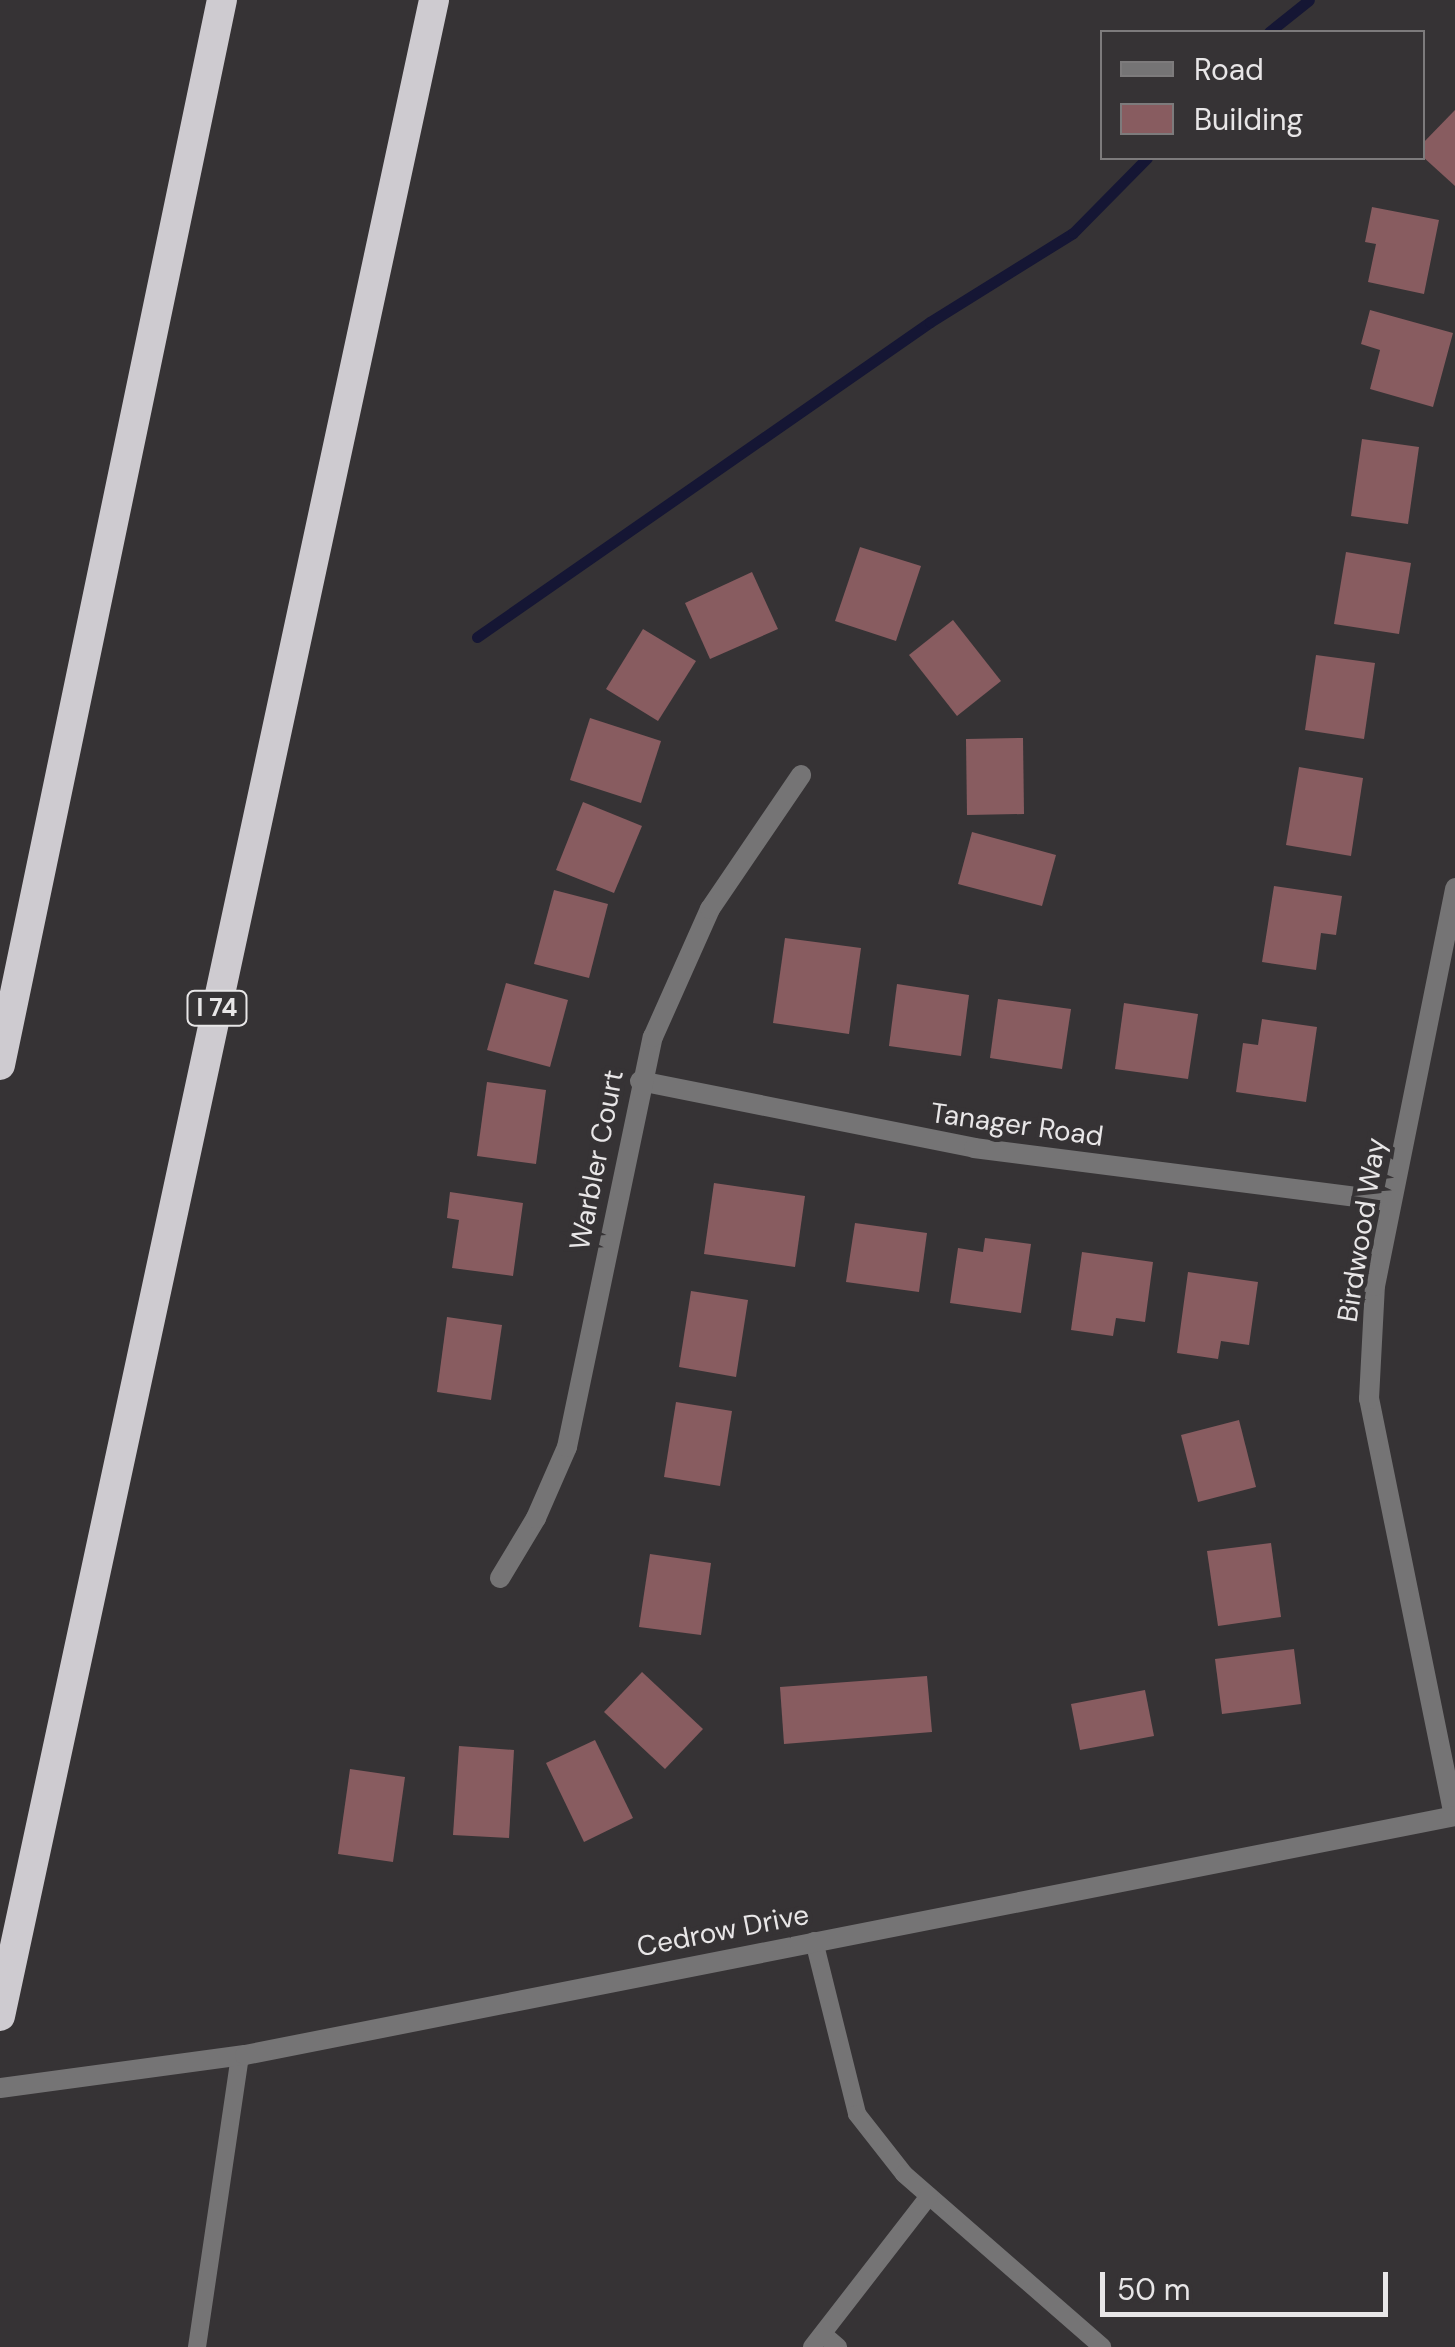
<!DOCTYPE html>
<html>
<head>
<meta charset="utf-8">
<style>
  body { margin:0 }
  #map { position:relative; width:1455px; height:2347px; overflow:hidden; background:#363335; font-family:"DM Sans",sans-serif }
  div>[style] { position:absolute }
  .stream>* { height:11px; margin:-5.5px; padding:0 5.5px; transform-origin:5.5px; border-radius:5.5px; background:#151634 }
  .building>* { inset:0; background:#885c60 }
  .service>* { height:18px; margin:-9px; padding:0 9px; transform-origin:9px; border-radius:9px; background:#757475 }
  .minor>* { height:20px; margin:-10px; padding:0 10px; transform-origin:10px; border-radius:10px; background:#757475 }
  .tertiary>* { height:20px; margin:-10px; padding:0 10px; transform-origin:10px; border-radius:10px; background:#757475 }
  .motorway>* { height:30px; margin:-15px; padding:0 15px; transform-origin:15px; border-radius:15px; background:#cecbd0 }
  span { translate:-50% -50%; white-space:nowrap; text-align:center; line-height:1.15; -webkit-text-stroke:9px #363335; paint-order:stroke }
  .shield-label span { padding:2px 8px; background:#363335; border:2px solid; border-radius:8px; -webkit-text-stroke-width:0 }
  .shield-label { font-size:25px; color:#e8e6e7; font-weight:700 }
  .street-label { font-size:28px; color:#e8e6e7 }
  .legend { position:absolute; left:1100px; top:30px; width:325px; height:130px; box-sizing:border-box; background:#363335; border:2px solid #7d7b7c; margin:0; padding:12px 18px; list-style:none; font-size:30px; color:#e8e6e7 }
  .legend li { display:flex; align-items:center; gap:20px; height:50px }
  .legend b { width:50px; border:2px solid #7d7b7c }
  .scale { position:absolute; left:1100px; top:2272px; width:288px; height:45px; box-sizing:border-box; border:5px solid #e8e6e7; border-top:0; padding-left:12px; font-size:30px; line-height:35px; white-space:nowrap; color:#e8e6e7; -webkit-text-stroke:8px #363335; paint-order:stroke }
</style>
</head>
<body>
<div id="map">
  <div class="stream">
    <i style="left:1269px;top:32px;width:51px;rotate:-38.7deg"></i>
    <i style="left:477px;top:637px;width:552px;rotate:-34.81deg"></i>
    <i style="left:930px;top:322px;width:168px;rotate:-31.9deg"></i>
    <i style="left:1073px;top:233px;width:105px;rotate:-45.4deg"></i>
  </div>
  <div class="building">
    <i style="clip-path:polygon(1455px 110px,1455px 186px,1422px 156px,1422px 144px)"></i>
    <i style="clip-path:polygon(1372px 207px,1439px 220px,1424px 294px,1368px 282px,1376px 244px,1365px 242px)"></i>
    <i style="clip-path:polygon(1370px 310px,1453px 333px,1433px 407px,1370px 389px,1380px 350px,1361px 344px)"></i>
    <i style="clip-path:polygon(1362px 439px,1419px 447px,1408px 524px,1351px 516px)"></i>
    <i style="clip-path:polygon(860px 547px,921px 566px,896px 641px,835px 621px)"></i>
    <i style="clip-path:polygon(1346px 552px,1411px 563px,1399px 634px,1334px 624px)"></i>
    <i style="clip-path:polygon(752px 572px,778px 629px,710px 659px,685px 603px)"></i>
    <i style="clip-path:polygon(953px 620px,1001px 681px,957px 716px,909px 655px)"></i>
    <i style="clip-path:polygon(643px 629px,696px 661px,658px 721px,606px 689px)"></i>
    <i style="clip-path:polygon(1316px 655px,1375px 663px,1364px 739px,1305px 730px)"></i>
    <i style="clip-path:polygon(590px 718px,661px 741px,641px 803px,570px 780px)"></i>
    <i style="clip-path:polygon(1023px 738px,1024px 814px,967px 815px,966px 739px)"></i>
    <i style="clip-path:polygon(1299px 767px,1363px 778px,1351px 856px,1286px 845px)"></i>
    <i style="clip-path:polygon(583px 802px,642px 826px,614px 893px,556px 870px)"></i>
    <i style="clip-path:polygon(972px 832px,1056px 855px,1042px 906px,958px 884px)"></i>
    <i style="clip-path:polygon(1274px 886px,1342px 896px,1336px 935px,1321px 933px,1316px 970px,1262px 962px)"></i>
    <i style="clip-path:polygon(554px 890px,608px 904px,589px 978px,534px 964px)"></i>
    <i style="clip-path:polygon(785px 938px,861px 948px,849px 1034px,773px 1023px)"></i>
    <i style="clip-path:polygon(506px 983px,568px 1000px,550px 1067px,487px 1050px)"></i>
    <i style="clip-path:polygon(897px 984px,969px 995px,961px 1056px,889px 1046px)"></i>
    <i style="clip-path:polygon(998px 999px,1071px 1009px,1062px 1069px,990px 1058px)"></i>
    <i style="clip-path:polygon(1124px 1003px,1198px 1014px,1188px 1079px,1115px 1069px)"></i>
    <i style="clip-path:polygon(1262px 1019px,1317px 1027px,1306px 1102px,1236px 1092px,1243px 1043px,1258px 1045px)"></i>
    <i style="clip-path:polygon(487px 1082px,546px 1090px,536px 1164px,477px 1156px)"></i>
    <i style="clip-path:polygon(714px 1183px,805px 1196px,795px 1267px,704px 1254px)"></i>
    <i style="clip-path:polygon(450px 1192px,523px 1203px,513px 1276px,452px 1268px,459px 1220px,447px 1218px)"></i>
    <i style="clip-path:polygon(855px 1223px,927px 1233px,919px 1292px,846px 1282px)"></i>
    <i style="clip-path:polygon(985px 1238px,1031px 1244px,1021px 1313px,950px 1303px,958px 1248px,983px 1252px)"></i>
    <i style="clip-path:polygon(1082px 1252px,1153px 1262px,1145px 1322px,1116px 1318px,1113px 1336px,1071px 1330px)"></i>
    <i style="clip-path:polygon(1188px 1272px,1258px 1282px,1249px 1345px,1221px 1341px,1218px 1359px,1177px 1353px)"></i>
    <i style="clip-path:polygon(691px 1291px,748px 1300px,736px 1377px,679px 1367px)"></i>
    <i style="clip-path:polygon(447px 1317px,502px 1325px,491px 1400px,437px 1392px)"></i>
    <i style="clip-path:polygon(676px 1402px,732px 1411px,720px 1486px,664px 1477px)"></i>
    <i style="clip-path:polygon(1239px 1420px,1256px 1487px,1198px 1502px,1181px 1435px)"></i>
    <i style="clip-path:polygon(1271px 1543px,1281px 1617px,1218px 1626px,1207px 1551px)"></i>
    <i style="clip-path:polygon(650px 1554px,711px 1563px,701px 1635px,639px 1627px)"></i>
    <i style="clip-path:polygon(1294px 1649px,1301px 1704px,1222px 1714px,1215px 1659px)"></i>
    <i style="clip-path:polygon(642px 1672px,703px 1729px,665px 1769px,604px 1712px)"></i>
    <i style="clip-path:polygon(927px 1676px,932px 1732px,784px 1744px,780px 1687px)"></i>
    <i style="clip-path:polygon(1145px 1690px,1154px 1736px,1080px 1750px,1071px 1704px)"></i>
    <i style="clip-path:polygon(595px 1740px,633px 1818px,584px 1842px,546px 1763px)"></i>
    <i style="clip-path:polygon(459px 1746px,514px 1750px,509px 1838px,453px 1835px)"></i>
    <i style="clip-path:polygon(350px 1769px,405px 1777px,393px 1862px,338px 1854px)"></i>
  </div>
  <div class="service">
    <i style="left:814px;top:1941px;width:178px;rotate:76deg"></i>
    <i style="left:857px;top:2114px;width:76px;rotate:51.9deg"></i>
    <i style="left:904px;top:2174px;width:263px;rotate:41.1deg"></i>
    <i style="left:823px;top:2334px;width:20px;rotate:41deg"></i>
    <i style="left:197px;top:2347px;width:295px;rotate:-81.6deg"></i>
    <i style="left:812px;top:2347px;width:191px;rotate:-52.2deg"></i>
  </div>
  <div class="minor">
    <i style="left:640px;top:1081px;width:341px;rotate:11.3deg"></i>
    <i style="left:974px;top:1148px;width:419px;rotate:7.3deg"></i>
    <i style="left:500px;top:1578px;width:70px;rotate:-59deg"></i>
    <i style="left:536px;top:1518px;width:77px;rotate:-66.4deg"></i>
    <i style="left:567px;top:1447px;width:419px;rotate:-78.2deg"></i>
    <i style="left:653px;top:1037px;width:140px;rotate:-66deg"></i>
    <i style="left:710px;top:909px;width:162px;rotate:-55.8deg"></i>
    <i style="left:1454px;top:1816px;width:426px;rotate:-101.5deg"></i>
    <i style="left:1369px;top:1399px;width:113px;rotate:-87deg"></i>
    <i style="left:1375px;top:1286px;width:406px;rotate:-78.6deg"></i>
  </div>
  <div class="tertiary">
    <i style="left:0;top:2088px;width:247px;rotate:-7.7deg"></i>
    <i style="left:245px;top:2055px;width:1233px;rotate:-11.17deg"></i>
  </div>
  <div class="motorway">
    <i style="left:0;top:1065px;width:1088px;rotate:-78.23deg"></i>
    <i style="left:0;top:2016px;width:2062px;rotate:-77.85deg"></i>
  </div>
  <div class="shield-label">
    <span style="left:217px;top:1008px">I 74</span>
  </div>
  <div class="street-label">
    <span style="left:1017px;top:1125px;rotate:8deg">Tanager Road</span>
    <span style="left:597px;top:1160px;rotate:-79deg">Warbler Court</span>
    <span style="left:1362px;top:1230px;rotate:-81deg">Birdwood Way</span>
    <span style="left:723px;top:1931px;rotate:-11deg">Cedrow Drive</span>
  </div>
  <ul class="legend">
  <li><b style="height:12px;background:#757475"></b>Road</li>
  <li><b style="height:28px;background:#885c60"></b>Building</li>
  </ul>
  <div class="scale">50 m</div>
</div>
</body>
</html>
